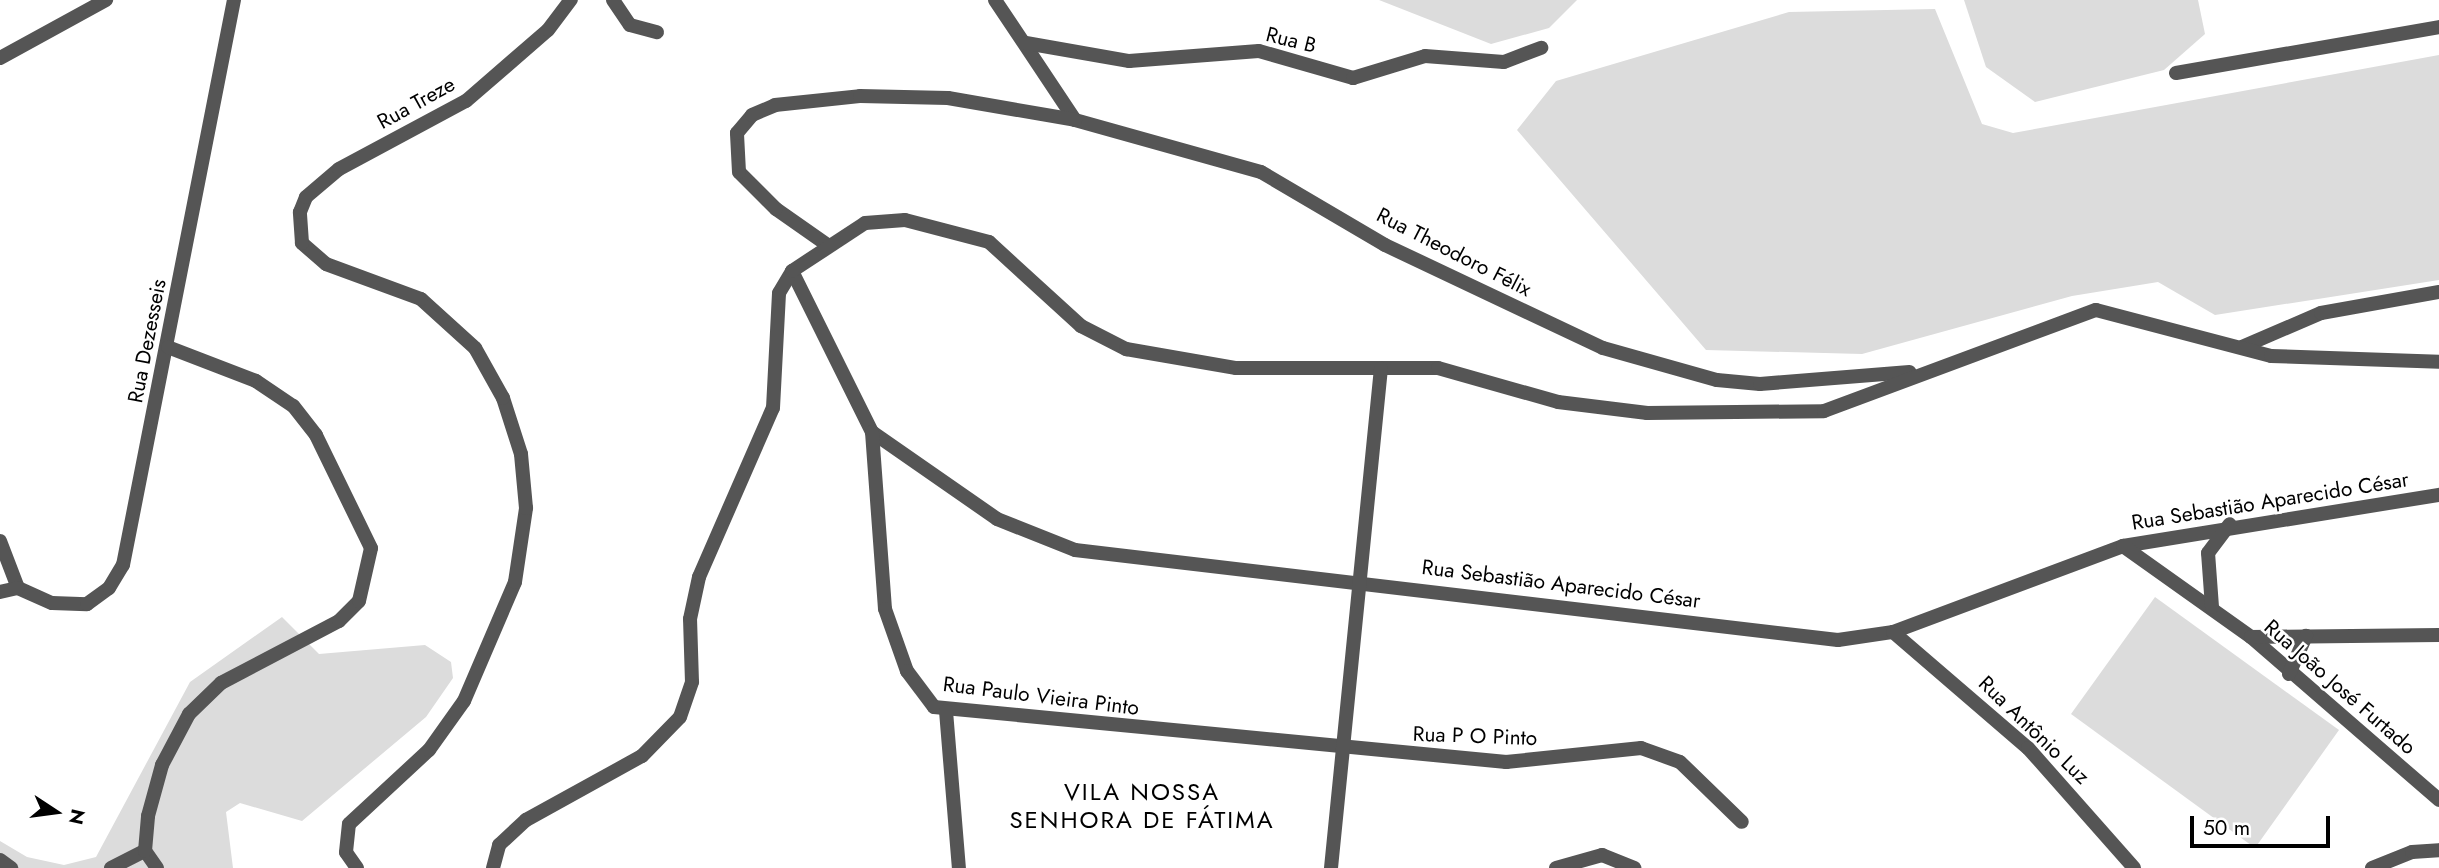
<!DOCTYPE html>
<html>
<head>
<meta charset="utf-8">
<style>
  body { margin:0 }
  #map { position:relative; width:2439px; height:868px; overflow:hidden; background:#fff; font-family:Jost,sans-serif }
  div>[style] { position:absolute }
  .green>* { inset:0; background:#dcdcdc }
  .minor>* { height:14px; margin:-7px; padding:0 7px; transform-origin:7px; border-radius:7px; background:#555 }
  span { translate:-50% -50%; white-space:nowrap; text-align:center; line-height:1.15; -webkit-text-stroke:5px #fff; paint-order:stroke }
  .street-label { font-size:21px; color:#000 }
  .quarter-label { font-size:24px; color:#000; letter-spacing:2px }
  .north { position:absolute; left:21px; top:777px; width:70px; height:70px; -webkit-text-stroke:5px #fff; paint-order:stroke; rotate:103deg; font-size:19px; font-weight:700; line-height:28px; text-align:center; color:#000 }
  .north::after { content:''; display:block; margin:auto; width:24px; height:32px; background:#000; clip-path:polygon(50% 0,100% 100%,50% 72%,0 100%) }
  .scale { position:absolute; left:2190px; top:816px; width:140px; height:32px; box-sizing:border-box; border:4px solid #000; border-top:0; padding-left:9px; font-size:21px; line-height:24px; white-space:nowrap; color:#000; -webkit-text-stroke:5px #fff; paint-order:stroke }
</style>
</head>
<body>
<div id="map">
  <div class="green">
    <i style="clip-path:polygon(1379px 0,1577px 0,1549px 28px,1491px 44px)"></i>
    <i style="clip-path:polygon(1964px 0,2198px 0,2205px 34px,2164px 70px,2035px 102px,1986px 67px)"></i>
    <i style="clip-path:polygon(1935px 9px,1982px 124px,2013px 133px,2439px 55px,2439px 280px,2215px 315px,2158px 282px,2072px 296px,1862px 354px,1706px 350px,1517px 130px,1556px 81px,1789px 12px)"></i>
    <i style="clip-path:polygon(2155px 597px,2339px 730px,2255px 848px,2071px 714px)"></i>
    <i style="clip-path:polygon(282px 617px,319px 654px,425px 645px,451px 662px,453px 678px,426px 717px,302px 821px,240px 803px,226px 812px,233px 868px,0 868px,0 841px,27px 857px,64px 865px,96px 857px,190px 682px)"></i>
  </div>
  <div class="minor">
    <i style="left:613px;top:0;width:30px;rotate:56deg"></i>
    <i style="left:630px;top:25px;width:28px;rotate:15deg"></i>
    <i style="left:995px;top:0;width:144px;rotate:56.3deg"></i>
    <i style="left:1075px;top:120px;width:193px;rotate:15.6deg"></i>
    <i style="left:1261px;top:172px;width:144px;rotate:30.5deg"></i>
    <i style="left:1385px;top:245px;width:241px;rotate:25.3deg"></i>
    <i style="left:1603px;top:348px;width:118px;rotate:15.7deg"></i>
    <i style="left:1717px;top:380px;width:43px;rotate:5.3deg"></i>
    <i style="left:1760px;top:384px;width:150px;rotate:-4.6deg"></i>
    <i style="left:1026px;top:43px;width:105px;rotate:9.9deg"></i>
    <i style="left:1129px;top:61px;width:130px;rotate:-4.4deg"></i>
    <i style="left:1259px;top:51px;width:98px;rotate:16deg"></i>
    <i style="left:1353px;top:78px;width:75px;rotate:-17deg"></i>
    <i style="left:1425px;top:56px;width:79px;rotate:4.3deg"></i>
    <i style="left:1504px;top:62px;width:40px;rotate:-21deg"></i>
    <i style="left:0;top:58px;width:121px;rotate:-28.7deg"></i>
    <i style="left:2176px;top:73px;width:267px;rotate:-9.9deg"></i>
    <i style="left:826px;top:244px;width:61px;rotate:-145deg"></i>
    <i style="left:776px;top:209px;width:52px;rotate:-135deg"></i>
    <i style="left:739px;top:172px;width:39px;rotate:-93deg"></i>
    <i style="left:737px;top:133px;width:23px;rotate:-50deg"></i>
    <i style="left:752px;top:115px;width:25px;rotate:-23deg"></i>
    <i style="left:775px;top:105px;width:85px;rotate:-6deg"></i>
    <i style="left:860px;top:96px;width:88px;rotate:1.3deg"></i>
    <i style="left:948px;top:98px;width:129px;rotate:9.8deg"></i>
    <i style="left:792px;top:271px;width:180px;rotate:63.6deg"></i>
    <i style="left:872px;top:432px;width:152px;rotate:34.8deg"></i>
    <i style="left:997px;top:519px;width:84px;rotate:21.7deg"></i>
    <i style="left:1075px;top:550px;width:768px;rotate:6.73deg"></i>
    <i style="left:1838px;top:640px;width:56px;rotate:-8.3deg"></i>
    <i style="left:1893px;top:632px;width:246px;rotate:-20.5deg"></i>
    <i style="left:2123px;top:546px;width:320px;rotate:-9.2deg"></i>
    <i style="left:2242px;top:347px;width:86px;rotate:-23.3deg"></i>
    <i style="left:2321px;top:313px;width:120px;rotate:-10.1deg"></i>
    <i style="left:872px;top:432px;width:177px;rotate:85.8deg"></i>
    <i style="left:885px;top:609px;width:66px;rotate:70.5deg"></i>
    <i style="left:907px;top:671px;width:45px;rotate:53.1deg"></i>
    <i style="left:934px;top:707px;width:575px;rotate:5.49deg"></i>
    <i style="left:1506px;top:762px;width:136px;rotate:-5.9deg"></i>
    <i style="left:1641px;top:748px;width:41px;rotate:19.7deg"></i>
    <i style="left:1680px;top:762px;width:86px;rotate:44.1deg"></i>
    <i style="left:0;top:541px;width:50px;rotate:69deg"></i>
    <i style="left:2123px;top:546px;width:157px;rotate:35.4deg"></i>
    <i style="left:2251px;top:637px;width:249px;rotate:40.9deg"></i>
    <i style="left:18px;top:588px;width:37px;rotate:24deg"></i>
    <i style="left:52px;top:603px;width:35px;rotate:2deg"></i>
    <i style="left:87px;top:604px;width:27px;rotate:-36deg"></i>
    <i style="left:109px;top:588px;width:27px;rotate:-59deg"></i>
    <i style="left:123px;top:565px;width:576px;rotate:-78.89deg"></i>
    <i style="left:0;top:592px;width:18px;rotate:-13deg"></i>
    <i style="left:2212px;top:607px;width:54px;rotate:-94.2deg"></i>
    <i style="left:2208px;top:553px;width:36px;rotate:-53deg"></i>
    <i style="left:1893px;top:632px;width:178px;rotate:40.7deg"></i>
    <i style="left:2028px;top:748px;width:160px;rotate:48.5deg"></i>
    <i style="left:2251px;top:637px;width:188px;rotate:-0.6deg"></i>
    <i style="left:2289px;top:674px;width:42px;rotate:-65.9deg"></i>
    <i style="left:946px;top:711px;width:158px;rotate:85.3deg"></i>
    <i style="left:0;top:860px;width:14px;rotate:36deg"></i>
    <i style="left:111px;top:868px;width:38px;rotate:-27deg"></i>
    <i style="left:157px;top:868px;width:21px;rotate:-125deg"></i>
    <i style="left:145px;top:851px;width:35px;rotate:-85deg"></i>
    <i style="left:148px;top:816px;width:53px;rotate:-74.6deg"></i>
    <i style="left:162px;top:765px;width:58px;rotate:-62.1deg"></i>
    <i style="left:189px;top:714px;width:45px;rotate:-44.1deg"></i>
    <i style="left:221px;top:683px;width:133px;rotate:-27.7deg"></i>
    <i style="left:339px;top:621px;width:28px;rotate:-45deg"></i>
    <i style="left:359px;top:601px;width:54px;rotate:-77.2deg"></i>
    <i style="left:371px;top:548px;width:126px;rotate:-116deg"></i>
    <i style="left:316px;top:435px;width:37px;rotate:-128deg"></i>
    <i style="left:293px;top:406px;width:45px;rotate:-146deg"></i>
    <i style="left:256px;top:381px;width:94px;rotate:-158.9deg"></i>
    <i style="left:357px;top:868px;width:19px;rotate:-125deg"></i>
    <i style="left:346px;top:852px;width:28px;rotate:-84deg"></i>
    <i style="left:349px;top:824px;width:109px;rotate:-42.8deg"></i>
    <i style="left:429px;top:750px;width:60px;rotate:-54.5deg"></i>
    <i style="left:464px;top:701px;width:129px;rotate:-66.8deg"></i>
    <i style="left:515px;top:582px;width:75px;rotate:-81.5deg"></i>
    <i style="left:526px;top:508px;width:54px;rotate:-95.3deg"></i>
    <i style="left:521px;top:454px;width:59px;rotate:-107.8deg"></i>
    <i style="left:503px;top:398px;width:57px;rotate:-119.2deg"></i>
    <i style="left:475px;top:348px;width:73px;rotate:-137.8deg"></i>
    <i style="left:421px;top:299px;width:101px;rotate:-159.8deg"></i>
    <i style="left:326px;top:264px;width:32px;rotate:-139deg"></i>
    <i style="left:302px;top:243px;width:31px;rotate:-94deg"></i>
    <i style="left:300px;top:212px;width:16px;rotate:-68deg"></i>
    <i style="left:306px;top:197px;width:43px;rotate:-40.3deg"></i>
    <i style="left:339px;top:169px;width:144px;rotate:-28.2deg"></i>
    <i style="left:466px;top:101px;width:108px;rotate:-40.9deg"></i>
    <i style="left:548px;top:30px;width:38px;rotate:-53deg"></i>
    <i style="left:493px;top:868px;width:24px;rotate:-75deg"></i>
    <i style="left:499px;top:845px;width:37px;rotate:-43deg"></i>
    <i style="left:526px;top:820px;width:132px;rotate:-28.9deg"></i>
    <i style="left:642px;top:756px;width:54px;rotate:-45.7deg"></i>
    <i style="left:680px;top:717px;width:37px;rotate:-71deg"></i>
    <i style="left:692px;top:682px;width:63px;rotate:-91.8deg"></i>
    <i style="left:690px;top:619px;width:43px;rotate:-77.9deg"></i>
    <i style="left:699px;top:577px;width:184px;rotate:-66.4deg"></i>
    <i style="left:773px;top:408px;width:115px;rotate:-87deg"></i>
    <i style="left:779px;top:293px;width:26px;rotate:-59deg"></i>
    <i style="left:792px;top:271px;width:87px;rotate:-33.3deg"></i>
    <i style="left:865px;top:223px;width:40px;rotate:-4.3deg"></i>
    <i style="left:905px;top:220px;width:87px;rotate:14.7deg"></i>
    <i style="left:989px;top:242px;width:125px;rotate:42.4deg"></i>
    <i style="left:1081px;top:326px;width:51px;rotate:27.1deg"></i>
    <i style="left:1126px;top:349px;width:112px;rotate:9.8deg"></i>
    <i style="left:1236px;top:368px;width:202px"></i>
    <i style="left:1438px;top:368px;width:125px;rotate:15.8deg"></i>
    <i style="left:1558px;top:402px;width:90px;rotate:7deg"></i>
    <i style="left:1647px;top:413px;width:177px;rotate:-0.6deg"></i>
    <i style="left:1824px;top:411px;width:290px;rotate:-20.4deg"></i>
    <i style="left:2096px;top:310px;width:181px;rotate:14.7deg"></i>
    <i style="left:2271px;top:356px;width:168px;rotate:2deg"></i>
    <i style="left:1331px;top:868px;width:502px;rotate:-84.29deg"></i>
    <i style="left:1556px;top:868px;width:48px;rotate:-15.8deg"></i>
    <i style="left:1602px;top:855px;width:35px;rotate:22deg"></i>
    <i style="left:2372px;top:868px;width:43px;rotate:-21.8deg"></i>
    <i style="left:2412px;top:852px;width:27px;rotate:-4deg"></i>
  </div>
  <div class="street-label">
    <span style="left:1291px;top:40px;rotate:14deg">Rua B</span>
    <span style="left:416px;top:103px;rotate:-29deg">Rua Treze</span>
    <span style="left:1454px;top:252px;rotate:27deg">Rua Theodoro Félix</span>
    <span style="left:147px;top:341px;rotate:-79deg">Rua Dezesseis</span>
    <span style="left:2270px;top:501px;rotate:-9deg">Rua Sebastião Aparecido César</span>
    <span style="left:1561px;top:584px;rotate:7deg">Rua Sebastião Aparecido César</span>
    <span style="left:2340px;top:687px;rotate:41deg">Rua João José Furtado</span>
    <span style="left:1041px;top:696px;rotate:7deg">Rua Paulo Vieira Pinto</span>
    <span style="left:2034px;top:730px;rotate:44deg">Rua Antônio Luz</span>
    <span style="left:1475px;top:736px;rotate:2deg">Rua P O Pinto</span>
  </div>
  <div class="quarter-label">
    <span style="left:1142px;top:806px">VILA NOSSA<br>SENHORA DE FÁTIMA</span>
  </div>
  <div class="north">N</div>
  <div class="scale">50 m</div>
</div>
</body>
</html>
